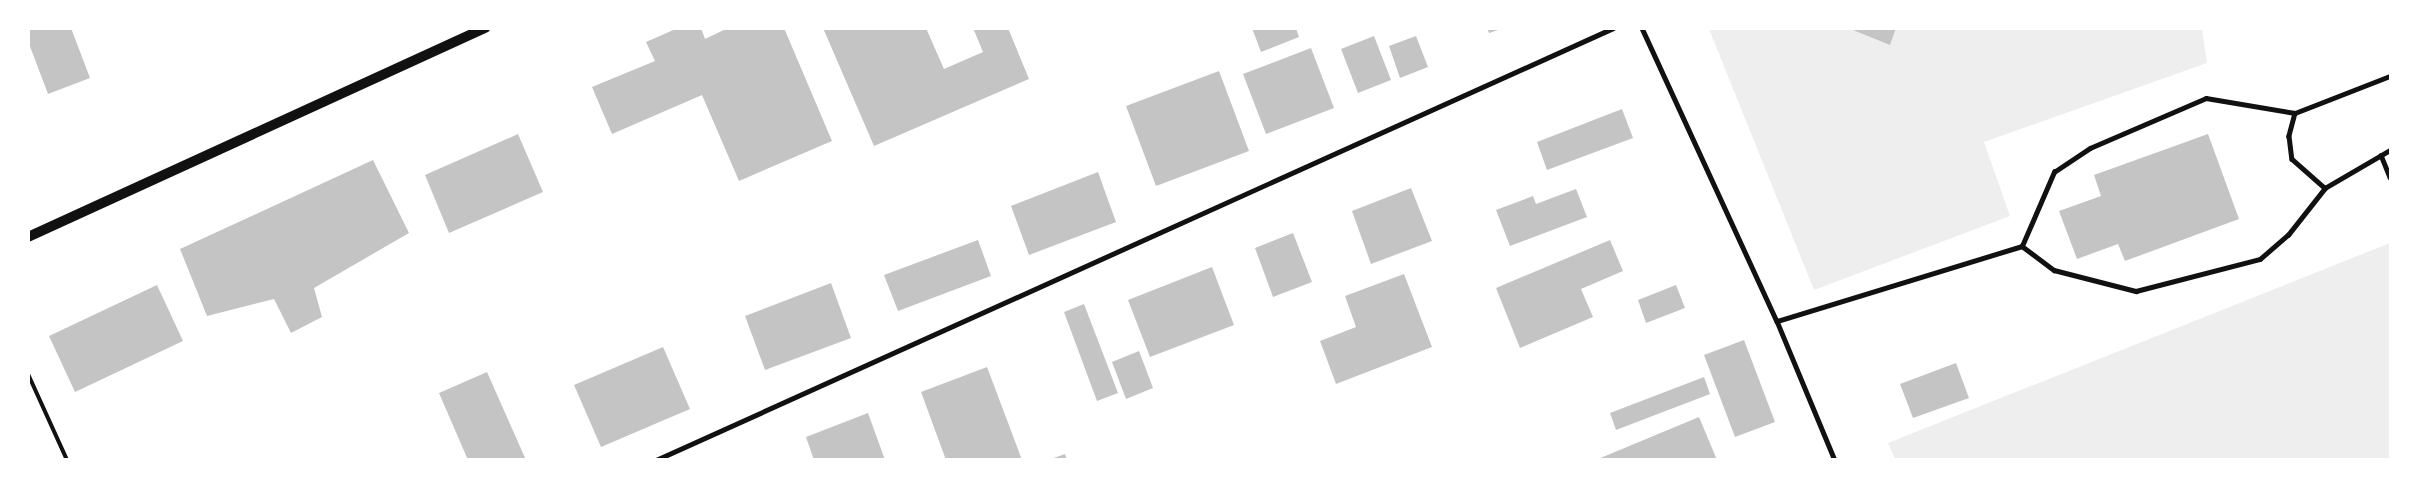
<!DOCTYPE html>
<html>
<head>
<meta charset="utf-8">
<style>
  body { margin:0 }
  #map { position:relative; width:2419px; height:488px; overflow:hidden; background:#fff; font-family:"Times New Roman",serif }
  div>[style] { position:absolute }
  .green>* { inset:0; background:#eee }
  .building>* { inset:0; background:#c4c4c4 }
  .path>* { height:4px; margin:-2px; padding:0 2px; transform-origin:2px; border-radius:2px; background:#111 }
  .service>* { height:4.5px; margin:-2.25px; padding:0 2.25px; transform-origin:2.25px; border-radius:2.25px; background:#111 }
  .tertiary>* { height:10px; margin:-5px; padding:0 5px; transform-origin:5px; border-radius:5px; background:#111 }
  span { translate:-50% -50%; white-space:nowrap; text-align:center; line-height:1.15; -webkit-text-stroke:4.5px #fff; paint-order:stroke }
  .frame { position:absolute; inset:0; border:30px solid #fff; pointer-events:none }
</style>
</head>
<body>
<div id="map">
  <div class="green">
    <i style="clip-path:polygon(1709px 29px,2202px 29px,2207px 63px,1984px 142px,2010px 216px,1814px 290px)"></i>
    <i style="clip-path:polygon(2390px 243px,2390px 459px,1895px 459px,1888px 443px)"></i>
  </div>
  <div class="building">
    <i style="clip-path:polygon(28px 28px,71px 28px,90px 78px,48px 94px,28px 41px)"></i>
    <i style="clip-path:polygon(678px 28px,701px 28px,705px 39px,728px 28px,784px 28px,832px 141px,739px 181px,702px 95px,612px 134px,592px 87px,655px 61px,646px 42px)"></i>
    <i style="clip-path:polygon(823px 28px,926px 28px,944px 69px,983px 52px,973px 28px,1008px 28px,1029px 79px,874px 146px)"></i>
    <i style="clip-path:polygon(1252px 28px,1296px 28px,1299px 37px,1261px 52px)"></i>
    <i style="clip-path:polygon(1487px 28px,1501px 28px,1501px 29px,1489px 33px)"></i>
    <i style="clip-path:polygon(1848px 28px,1896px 28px,1890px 45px)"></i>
    <i style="clip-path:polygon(1374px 36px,1391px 80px,1358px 93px,1341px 49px)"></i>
    <i style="clip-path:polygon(1416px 36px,1428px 67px,1400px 78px,1389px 46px)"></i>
    <i style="clip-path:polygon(1311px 48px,1334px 108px,1266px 134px,1243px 74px)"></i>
    <i style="clip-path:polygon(1219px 71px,1249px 151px,1156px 186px,1126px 106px)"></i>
    <i style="clip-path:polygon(1622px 109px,1633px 138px,1547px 170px,1537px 142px)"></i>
    <i style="clip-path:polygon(518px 134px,543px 192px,449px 233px,425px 175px)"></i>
    <i style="clip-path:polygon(2208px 134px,2239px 219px,2125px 261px,2118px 244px,2077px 259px,2059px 211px,2101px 196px,2094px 175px)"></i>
    <i style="clip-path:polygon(373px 160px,409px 233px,314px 288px,322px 317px,291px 333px,274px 299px,207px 316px,180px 249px)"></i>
    <i style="clip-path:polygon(1098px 172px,1116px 222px,1029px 255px,1011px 206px)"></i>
    <i style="clip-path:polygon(1411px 188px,1432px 241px,1371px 264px,1352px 211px)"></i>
    <i style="clip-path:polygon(1576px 189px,1587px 217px,1510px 246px,1496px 210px,1533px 196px,1536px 204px)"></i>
    <i style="clip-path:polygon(1293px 233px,1312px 282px,1273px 297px,1255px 248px)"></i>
    <i style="clip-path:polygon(978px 240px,991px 276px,898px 311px,884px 275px)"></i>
    <i style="clip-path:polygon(1610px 240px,1623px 271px,1581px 289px,1593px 317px,1520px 348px,1496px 288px)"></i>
    <i style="clip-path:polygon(1212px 267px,1234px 325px,1150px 357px,1128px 300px)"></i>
    <i style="clip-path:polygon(1404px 274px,1432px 347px,1336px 384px,1320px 341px,1356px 327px,1345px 296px)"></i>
    <i style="clip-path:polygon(831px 283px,851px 338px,765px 370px,745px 316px)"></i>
    <i style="clip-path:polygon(157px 285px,183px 341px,75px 392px,49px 336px)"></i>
    <i style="clip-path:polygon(1676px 285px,1685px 308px,1646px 323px,1638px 300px)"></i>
    <i style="clip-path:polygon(1084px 304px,1118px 393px,1097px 401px,1064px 312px)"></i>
    <i style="clip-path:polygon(1744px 340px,1775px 422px,1735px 437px,1704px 355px)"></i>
    <i style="clip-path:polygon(663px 347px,690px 409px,601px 447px,574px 385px)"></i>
    <i style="clip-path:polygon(1139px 351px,1153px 388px,1126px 399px,1112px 362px)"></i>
    <i style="clip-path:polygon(1956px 363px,1969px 398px,1913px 418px,1900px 384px)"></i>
    <i style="clip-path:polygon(987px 367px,1022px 460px,946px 460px,921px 392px)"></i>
    <i style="clip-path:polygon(487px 372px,526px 460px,468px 460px,439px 393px)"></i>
    <i style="clip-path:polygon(1704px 377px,1710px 394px,1616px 430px,1610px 413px)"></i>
    <i style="clip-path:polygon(868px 413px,885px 460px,814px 460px,806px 437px)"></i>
    <i style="clip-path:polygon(1699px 417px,1717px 460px,1598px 460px,1598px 459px)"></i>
    <i style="clip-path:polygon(1065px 454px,1067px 460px,1051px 460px,1051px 459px)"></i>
  </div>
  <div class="path">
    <i style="left:28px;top:374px;width:94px;rotate:65.6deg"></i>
  </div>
  <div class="service">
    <i style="left:1642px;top:28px;width:323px;rotate:65.3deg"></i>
    <i style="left:1777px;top:321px;width:151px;rotate:67.4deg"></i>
    <i style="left:2295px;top:113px;width:24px;rotate:105deg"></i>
    <i style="left:2289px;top:136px;width:23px;rotate:83deg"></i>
    <i style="left:2292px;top:159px;width:44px;rotate:41.3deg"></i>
    <i style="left:2381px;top:155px;width:24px;rotate:68deg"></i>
    <i style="left:2022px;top:246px;width:40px;rotate:37deg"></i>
    <i style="left:2054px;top:270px;width:85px;rotate:14.4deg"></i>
    <i style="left:2136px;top:291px;width:128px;rotate:-14.5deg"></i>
    <i style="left:2260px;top:259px;width:37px;rotate:-41deg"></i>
    <i style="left:2288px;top:235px;width:60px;rotate:-51.8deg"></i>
    <i style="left:2325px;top:188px;width:75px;rotate:-30.3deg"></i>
    <i style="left:1777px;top:321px;width:256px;rotate:-17deg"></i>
    <i style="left:2022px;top:246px;width:81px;rotate:-66.6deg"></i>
    <i style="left:2054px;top:172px;width:43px;rotate:-33.7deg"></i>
    <i style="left:2090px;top:148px;width:126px;rotate:-23.3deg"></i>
    <i style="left:2206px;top:98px;width:90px;rotate:9.6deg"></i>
    <i style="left:2295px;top:113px;width:102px;rotate:-21.3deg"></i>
    <i style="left:656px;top:460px;width:1050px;rotate:-24.29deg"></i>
  </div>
  <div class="tertiary">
    <i style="left:28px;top:237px;width:503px;rotate:-24.58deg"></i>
  </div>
  <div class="frame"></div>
</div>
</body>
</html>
